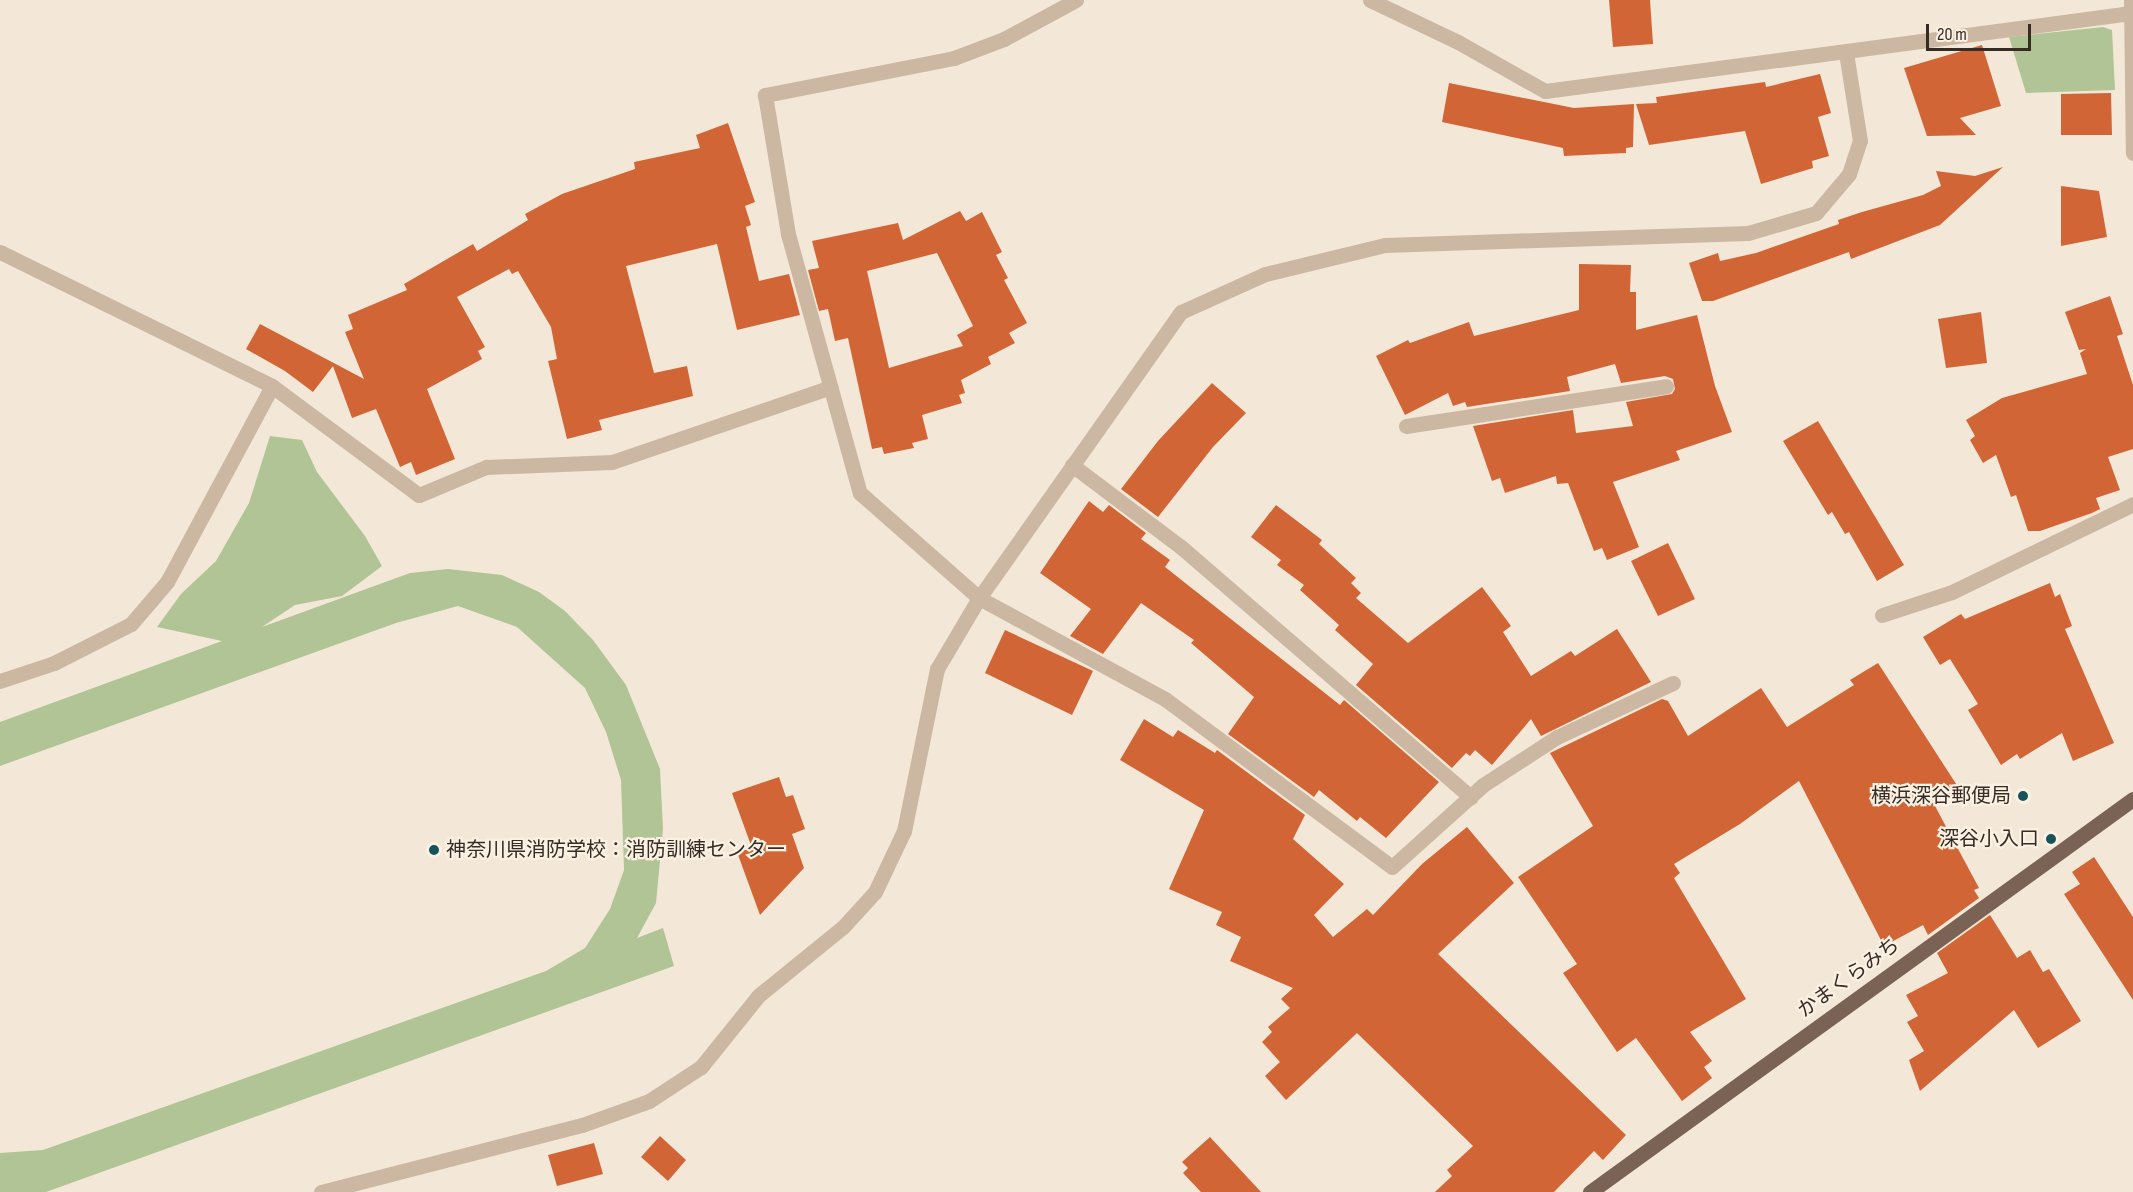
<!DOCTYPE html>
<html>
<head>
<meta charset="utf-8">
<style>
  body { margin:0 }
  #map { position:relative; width:2133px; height:1192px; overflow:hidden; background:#f3e8d7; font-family:"Sofia Sans Condensed","Noto Sans JP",sans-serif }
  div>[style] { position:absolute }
  .green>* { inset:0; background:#b1c496 }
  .building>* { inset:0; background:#d26536 }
  .minor>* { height:15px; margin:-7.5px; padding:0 7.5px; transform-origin:7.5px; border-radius:7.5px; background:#ccb8a2 }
  .major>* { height:15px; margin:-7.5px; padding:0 7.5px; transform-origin:7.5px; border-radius:7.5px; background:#7a6354 }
  .dots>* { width:16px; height:16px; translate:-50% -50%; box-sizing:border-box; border:3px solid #fbf1e3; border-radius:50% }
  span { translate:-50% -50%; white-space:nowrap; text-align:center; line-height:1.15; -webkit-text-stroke:4.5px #fbf1e3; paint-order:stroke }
  .poi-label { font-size:20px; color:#362b25 }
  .right { translate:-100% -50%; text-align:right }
  .left { translate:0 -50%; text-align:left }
  .street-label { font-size:20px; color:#362b25 }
  .scale { position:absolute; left:1926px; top:24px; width:105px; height:27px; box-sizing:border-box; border:3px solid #362b25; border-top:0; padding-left:8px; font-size:18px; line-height:21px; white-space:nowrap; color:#362b25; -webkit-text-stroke:4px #fbf1e3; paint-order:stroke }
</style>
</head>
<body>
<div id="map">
  <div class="green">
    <i style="clip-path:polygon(2103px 27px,2112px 30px,2115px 90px,2026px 93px,2009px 37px)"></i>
    <i style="clip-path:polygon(270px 436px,302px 440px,317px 472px,365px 536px,382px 566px,342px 596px,295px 605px,262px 627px,410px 573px,448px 569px,502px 575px,539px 592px,565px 611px,593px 640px,626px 685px,660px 769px,663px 829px,656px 903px,637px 938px,663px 928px,674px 966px,46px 1192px,0 1192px,0 1153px,43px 1150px,546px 971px,585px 948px,610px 909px,624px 870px,621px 780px,606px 732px,585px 688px,517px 627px,458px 606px,396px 623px,0 766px,0 722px,222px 641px,157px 627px,181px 594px,216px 561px,249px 503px)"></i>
  </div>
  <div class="building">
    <i style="clip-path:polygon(1609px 0,1650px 0,1653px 44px,1613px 47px)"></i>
    <i style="clip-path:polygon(1982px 45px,2001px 106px,1960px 118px,1976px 135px,1927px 136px,1904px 68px)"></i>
    <i style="clip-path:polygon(1820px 74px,1831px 113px,1818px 117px,1829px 156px,1812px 161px,1813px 168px,1761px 184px,1745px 131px,1649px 145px,1636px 104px,1657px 103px,1656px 97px,1765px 82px,1766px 87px)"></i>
    <i style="clip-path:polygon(1449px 83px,1574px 108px,1634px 104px,1633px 147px,1626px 148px,1626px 153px,1564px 156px,1563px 148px,1442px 122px)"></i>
    <i style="clip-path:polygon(2111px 93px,2112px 135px,2061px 135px,2061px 94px)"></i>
    <i style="clip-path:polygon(728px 123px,755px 202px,745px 206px,751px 225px,746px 227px,759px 281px,789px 274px,800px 315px,737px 330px,717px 244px,626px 266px,654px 373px,687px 366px,693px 396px,599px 420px,602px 430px,567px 439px,548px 361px,557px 359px,551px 327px,518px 271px,512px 274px,509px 269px,457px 297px,485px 347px,478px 351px,482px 359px,427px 389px,455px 459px,416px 475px,411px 462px,400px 467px,376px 409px,352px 418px,333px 366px,313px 392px,285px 371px,246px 349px,260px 324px,364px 379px,345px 332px,353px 329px,348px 315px,407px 290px,404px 284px,473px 244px,477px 251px,528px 220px,525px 214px,562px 194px,635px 169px,634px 162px,700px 148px,696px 135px)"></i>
    <i style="clip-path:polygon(2003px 167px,1940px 225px,1851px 259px,1849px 252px,1713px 301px,1702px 301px,1689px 263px,1718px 253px,1720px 261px,1756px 253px,1839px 224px,1838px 220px,1862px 212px,1923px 195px,1941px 186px,1936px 171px,1975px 176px)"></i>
    <i style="clip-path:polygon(2061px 186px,2099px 191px,2107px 237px,2061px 246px)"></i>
    <i style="clip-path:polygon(evenodd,960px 211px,966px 221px,982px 212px,1002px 252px,996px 255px,1008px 278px,1004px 280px,1027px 323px,1009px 333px,1015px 343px,988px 357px,991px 364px,961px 380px,965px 393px,959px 395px,962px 403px,922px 415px,928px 439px,912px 443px,914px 448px,884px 454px,882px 447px,872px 449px,848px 338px,835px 341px,828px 309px,819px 311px,808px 270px,819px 268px,812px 241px,898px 223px,903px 240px,960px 211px,937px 253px,973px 326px,957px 335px,963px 346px,889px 368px,867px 271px,937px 253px)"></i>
    <i style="clip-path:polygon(1579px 264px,1631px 265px,1630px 292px,1636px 292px,1636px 330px,1697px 315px,1715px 386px,1732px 432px,1676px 451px,1680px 460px,1613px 482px,1639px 547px,1607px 560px,1602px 548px,1594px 551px,1568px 483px,1557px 484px,1556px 476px,1505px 493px,1500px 478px,1492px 481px,1473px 426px,1573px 410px,1576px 433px,1633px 426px,1626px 402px,1672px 394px,1675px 389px,1673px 379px,1665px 376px,1621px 383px,1615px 364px,1567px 377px,1570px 391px,1467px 407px,1465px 402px,1453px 406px,1448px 393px,1405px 415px,1376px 356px,1408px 340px,1410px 343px,1469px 322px,1474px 336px,1579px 310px)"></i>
    <i style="clip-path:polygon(2110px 296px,2123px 334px,2117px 336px,2133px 385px,2133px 449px,2108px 457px,2120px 490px,2096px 498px,2100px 509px,2092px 513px,2040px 531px,2028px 531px,2016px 495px,2011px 497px,1996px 455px,1983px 463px,1970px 440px,1975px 436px,1966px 420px,2002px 398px,2087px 374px,2080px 353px,2086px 349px,2079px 350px,2065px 312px)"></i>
    <i style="clip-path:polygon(1981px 312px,1987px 363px,1946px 368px,1938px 319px)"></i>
    <i style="clip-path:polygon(1212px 383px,1246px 413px,1213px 447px,1158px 517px,1121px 489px,1158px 441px)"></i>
    <i style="clip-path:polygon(1818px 421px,1904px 565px,1877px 581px,1849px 532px,1845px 534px,1832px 512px,1828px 515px,1783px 441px)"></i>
    <i style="clip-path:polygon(1089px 501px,1103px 512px,1109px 505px,1146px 533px,1141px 539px,1170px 560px,1165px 567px,1340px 705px,1344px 700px,1439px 782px,1386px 838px,1360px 817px,1357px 821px,1319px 790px,1314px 797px,1228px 734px,1254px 697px,1191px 643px,1194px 640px,1141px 603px,1103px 654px,1070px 636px,1091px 609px,1040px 573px)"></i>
    <i style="clip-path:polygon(1276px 505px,1322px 540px,1319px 544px,1356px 578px,1351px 583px,1361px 593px,1356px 598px,1408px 643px,1482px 587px,1511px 626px,1503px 632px,1531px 676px,1571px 651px,1575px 656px,1617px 629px,1651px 682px,1541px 736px,1531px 719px,1492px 765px,1475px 750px,1470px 756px,1466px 753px,1452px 768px,1356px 685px,1373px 664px,1335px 630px,1339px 625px,1300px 590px,1304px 585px,1277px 565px,1281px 560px,1251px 537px)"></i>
    <i style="clip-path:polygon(1668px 543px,1695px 599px,1658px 616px,1631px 561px)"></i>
    <i style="clip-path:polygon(2050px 583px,2055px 597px,2060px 594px,2072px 626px,2065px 629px,2114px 743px,2073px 761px,2062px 733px,2020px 759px,2017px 754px,2001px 765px,1968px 710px,1978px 704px,1950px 659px,1940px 665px,1923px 637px,1961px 614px,1965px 619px)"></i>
    <i style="clip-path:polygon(1005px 630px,1093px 671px,1072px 715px,985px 673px)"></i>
    <i style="clip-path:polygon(1878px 663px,1960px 790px,1935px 806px,1979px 888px,1974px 890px,1979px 898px,1928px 935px,1923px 925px,1884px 946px,1799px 781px,1740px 824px,1674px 864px,1680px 873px,1674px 878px,1746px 999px,1690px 1032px,1712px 1061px,1704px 1067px,1712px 1078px,1682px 1101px,1636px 1038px,1617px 1052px,1563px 973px,1577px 964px,1518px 877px,1593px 826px,1550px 753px,1662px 699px,1668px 701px,1688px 736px,1761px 688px,1787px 727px,1854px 685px,1850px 680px)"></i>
    <i style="clip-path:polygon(1144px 719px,1173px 737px,1178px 730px,1215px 753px,1217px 750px,1305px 815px,1293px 839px,1344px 884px,1314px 915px,1333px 937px,1367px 909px,1373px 915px,1422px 864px,1467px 827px,1514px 883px,1438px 954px,1626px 1135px,1603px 1160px,1594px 1151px,1554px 1192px,1435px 1192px,1452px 1176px,1447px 1170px,1473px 1146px,1357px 1033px,1286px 1100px,1265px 1076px,1280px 1062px,1262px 1042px,1272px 1032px,1268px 1027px,1290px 1008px,1281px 999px,1293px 988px,1230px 961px,1241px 937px,1216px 925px,1222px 912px,1169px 889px,1204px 810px,1120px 760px)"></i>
    <i style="clip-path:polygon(779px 777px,786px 797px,793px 795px,805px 829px,792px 834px,804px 868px,760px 915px,737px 852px,752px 848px,732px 793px)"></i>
    <i style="clip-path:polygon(2094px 857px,2133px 917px,2133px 1000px,2064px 894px,2080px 884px,2072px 872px)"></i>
    <i style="clip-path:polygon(1990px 915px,2017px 958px,2030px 950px,2043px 972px,2049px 969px,2081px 1021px,2038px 1048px,2014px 1010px,1920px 1091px,1909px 1060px,1924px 1051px,1907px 1022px,1918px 1016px,1906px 995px,1948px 973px,1937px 953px)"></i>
    <i style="clip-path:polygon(660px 1136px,686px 1160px,668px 1181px,641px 1157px)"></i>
    <i style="clip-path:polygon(1210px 1137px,1261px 1192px,1201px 1192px,1183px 1173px,1188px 1168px,1182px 1162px)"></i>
    <i style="clip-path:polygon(594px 1143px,603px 1174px,557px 1186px,548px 1155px)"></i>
  </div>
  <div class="minor">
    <i style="left:1076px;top:0;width:82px;rotate:151.6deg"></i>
    <i style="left:1004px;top:39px;width:53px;rotate:159.2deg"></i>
    <i style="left:954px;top:58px;width:193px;rotate:168.9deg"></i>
    <i style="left:765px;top:95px;width:141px;rotate:80.6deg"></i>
    <i style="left:788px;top:234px;width:269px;rotate:74.5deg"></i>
    <i style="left:860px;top:493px;width:159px;rotate:41.4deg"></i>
    <i style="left:979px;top:598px;width:212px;rotate:28.5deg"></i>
    <i style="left:1165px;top:699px;width:282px;rotate:36.5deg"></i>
    <i style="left:1392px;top:867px;width:122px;rotate:-42deg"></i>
    <i style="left:1483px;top:785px;width:88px;rotate:-33deg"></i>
    <i style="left:1557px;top:737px;width:128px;rotate:-25deg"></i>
    <i style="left:1370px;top:0;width:98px;rotate:25.5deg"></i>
    <i style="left:1458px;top:42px;width:100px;rotate:29.4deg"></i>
    <i style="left:1545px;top:91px;width:591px;rotate:-7.58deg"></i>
    <i style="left:2131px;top:0;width:153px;rotate:89.3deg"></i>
    <i style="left:0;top:252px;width:303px;rotate:26.2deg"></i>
    <i style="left:272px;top:386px;width:183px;rotate:36.6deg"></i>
    <i style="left:419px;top:495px;width:73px;rotate:-22.7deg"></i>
    <i style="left:486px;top:467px;width:126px;rotate:-2.3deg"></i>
    <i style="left:612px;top:462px;width:231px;rotate:-18.9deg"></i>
    <i style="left:1406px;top:426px;width:263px;rotate:-8.7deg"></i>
    <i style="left:1072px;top:465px;width:136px;rotate:37deg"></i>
    <i style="left:1181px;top:547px;width:383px;rotate:40.8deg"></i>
    <i style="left:1882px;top:615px;width:74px;rotate:-18.2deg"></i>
    <i style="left:1952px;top:592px;width:201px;rotate:-25.9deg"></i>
    <i style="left:0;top:681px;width:57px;rotate:-18.4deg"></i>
    <i style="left:54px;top:663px;width:86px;rotate:-26.9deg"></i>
    <i style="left:131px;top:624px;width:55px;rotate:-49.4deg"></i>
    <i style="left:167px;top:582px;width:222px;rotate:-61.8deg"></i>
    <i style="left:321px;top:1192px;width:269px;rotate:-14.4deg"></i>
    <i style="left:582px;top:1125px;width:71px;rotate:-19.7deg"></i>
    <i style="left:649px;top:1101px;width:62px;rotate:-33.2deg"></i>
    <i style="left:701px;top:1067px;width:91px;rotate:-51.2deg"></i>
    <i style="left:758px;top:996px;width:109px;rotate:-39.1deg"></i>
    <i style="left:843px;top:927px;width:47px;rotate:-47.6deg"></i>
    <i style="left:875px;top:892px;width:68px;rotate:-64.6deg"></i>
    <i style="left:904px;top:831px;width:165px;rotate:-78.5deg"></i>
    <i style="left:937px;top:669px;width:82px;rotate:-59.4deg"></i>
    <i style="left:979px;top:598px;width:350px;rotate:-54.8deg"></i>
    <i style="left:1181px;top:312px;width:92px;rotate:-24.3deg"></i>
    <i style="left:1265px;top:274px;width:123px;rotate:-13.6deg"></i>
    <i style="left:1385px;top:245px;width:363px;rotate:-1.9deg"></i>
    <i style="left:1748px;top:233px;width:71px;rotate:-16.4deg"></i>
    <i style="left:1816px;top:213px;width:51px;rotate:-49.8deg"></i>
    <i style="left:1849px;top:174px;width:35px;rotate:-72deg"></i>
    <i style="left:1860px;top:141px;width:89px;rotate:-99deg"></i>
  </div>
  <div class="major">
    <i style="left:1590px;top:1192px;width:670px;rotate:-35.9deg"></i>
  </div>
  <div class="dots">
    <i style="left:2023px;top:796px;background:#17535b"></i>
    <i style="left:2051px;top:839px;background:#17535b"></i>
    <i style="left:434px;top:850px;background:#17535b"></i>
  </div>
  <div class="poi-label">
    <span class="right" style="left:2011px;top:796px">横浜深谷郵便局</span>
    <span class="right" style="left:2039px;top:839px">深谷小入口</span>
    <span class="left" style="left:446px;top:850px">神奈川県消防学校：消防訓練センター</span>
  </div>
  <div class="street-label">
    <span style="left:1849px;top:978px;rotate:-36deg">かまくらみち</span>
  </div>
  <div class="scale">20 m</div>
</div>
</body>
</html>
